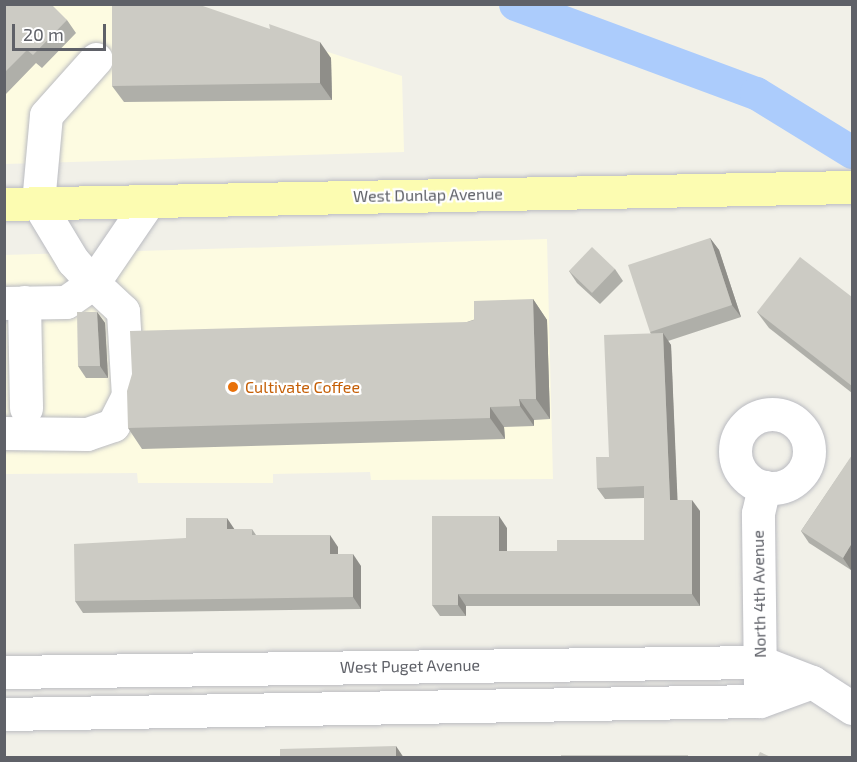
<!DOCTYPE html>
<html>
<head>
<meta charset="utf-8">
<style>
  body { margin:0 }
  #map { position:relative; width:857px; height:762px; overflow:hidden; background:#f1f0e8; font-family:"Exo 2",sans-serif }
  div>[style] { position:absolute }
  .commercial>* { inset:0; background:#fdfbe1 }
  .canal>* { height:33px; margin:-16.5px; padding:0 16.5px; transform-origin:16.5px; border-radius:16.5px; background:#acccfc }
  .roads { filter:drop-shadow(0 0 2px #babbc1) drop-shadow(0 0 2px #babbc1) }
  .minor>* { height:33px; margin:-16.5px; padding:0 16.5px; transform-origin:16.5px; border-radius:16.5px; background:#fff }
  .minor>.ring { margin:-16.5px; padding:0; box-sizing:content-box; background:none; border:33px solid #fff; border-radius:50% }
  .major>* { height:33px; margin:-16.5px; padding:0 16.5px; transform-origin:16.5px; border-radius:16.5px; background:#fcfcb1 }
  .wall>* { inset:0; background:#afafa9 }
  .shaded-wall>* { inset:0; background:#8f8e89 }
  .building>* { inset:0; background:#cccbc4 }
  .dots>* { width:16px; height:16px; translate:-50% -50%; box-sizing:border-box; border:3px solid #fff; border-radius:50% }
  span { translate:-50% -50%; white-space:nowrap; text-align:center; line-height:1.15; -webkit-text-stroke:4.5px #fff; paint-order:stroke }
  .street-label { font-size:16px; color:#5f6168 }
  .food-label { font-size:16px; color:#c56008 }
  .left { translate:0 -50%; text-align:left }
  .frame { position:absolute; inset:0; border:6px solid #5f6168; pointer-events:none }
  .scale { position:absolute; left:12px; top:24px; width:94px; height:27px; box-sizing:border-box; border:3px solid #5f6168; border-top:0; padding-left:8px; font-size:18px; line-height:21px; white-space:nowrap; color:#5f6168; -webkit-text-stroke:4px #fff; paint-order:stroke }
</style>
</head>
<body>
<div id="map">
  <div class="commercial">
    <i style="clip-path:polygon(5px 5px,183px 5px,402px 76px,404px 152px,5px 164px)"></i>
    <i style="clip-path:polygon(547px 239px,553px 479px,371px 480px,370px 472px,273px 474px,273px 483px,138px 483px,137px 473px,5px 474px,4px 255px)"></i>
  </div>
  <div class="canal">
    <i style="left:515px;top:4px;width:257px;rotate:20.3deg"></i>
    <i style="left:756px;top:93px;width:113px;rotate:31.6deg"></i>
  </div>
  <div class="roads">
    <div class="minor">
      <i style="left:24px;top:302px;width:106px;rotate:88.9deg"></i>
      <i style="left:4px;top:303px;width:62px;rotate:-0.9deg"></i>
      <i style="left:66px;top:302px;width:33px;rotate:-35deg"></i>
      <i style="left:93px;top:283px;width:30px;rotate:-132deg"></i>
      <i style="left:73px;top:261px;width:68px;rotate:-121.1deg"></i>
      <i style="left:38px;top:203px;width:88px;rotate:-84.8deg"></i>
      <i style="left:46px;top:115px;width:75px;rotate:-48.2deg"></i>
      <i class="ring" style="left:735px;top:414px;width:41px;height:41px"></i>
      <i style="left:4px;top:433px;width:83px;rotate:0.7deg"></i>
      <i style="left:87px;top:434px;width:28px;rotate:-19deg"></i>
      <i style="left:113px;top:425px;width:33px;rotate:-63deg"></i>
      <i style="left:128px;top:396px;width:85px;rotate:-93.4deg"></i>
      <i style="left:123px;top:311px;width:41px;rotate:-137deg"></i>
      <i style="left:93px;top:283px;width:99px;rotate:-55.7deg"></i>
      <i style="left:4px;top:672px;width:756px;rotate:-0.76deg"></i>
      <i style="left:760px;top:662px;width:56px;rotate:21deg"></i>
      <i style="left:812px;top:682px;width:48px;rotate:33deg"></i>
      <i style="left:760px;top:684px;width:171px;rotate:-90.7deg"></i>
      <i style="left:758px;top:513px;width:27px;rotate:-77deg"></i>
      <i style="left:4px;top:714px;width:756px;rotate:-0.99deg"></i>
      <i style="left:760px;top:701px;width:55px;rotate:-20.1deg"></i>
    </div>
    <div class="major">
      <i style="left:4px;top:204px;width:848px;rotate:-1.15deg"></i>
    </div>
  </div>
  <div class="wall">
    <i style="clip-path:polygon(4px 4px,67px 20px,76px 33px,42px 68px,36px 63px,4px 96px)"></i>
    <i style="clip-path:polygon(270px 29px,331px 58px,332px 100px,124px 102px,112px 86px)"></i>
    <i style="clip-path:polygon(710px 238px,719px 250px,741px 317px,668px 341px,671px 345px,677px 500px,700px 511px,700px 606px,466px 606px,466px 616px,440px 616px,432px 605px,507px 528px,507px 551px,557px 551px,644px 540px,644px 498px,605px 499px,597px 488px,609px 457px,651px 334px,650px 332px)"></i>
    <i style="clip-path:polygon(615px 269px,623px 281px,600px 304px,577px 283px,569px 271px)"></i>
    <i style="clip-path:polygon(852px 297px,852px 393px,769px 328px,757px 312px)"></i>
    <i style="clip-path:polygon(533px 299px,547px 320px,550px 419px,534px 420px,534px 426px,504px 427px,505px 439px,142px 449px,128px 428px,467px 322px)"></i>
    <i style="clip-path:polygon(97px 312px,105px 323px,108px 378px,86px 378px,78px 366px)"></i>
    <i style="clip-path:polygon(852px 456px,851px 570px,809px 543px,801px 531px)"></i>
    <i style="clip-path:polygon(235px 529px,252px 529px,256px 535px,338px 547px,338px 554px,361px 566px,361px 609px,83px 613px,75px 601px,186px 538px)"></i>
  </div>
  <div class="shaded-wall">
    <i style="clip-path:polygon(320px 42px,331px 58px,332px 100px,320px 83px)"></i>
    <i style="clip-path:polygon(710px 238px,719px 250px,741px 317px,732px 305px)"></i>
    <i style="clip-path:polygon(533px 299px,547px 320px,550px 419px,536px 399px)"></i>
    <i style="clip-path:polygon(97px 312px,105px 323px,108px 378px,100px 366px)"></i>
    <i style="clip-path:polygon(663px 333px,671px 345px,678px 511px,670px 500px)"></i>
    <i style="clip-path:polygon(519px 399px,534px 420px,534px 426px,520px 406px)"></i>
    <i style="clip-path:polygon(490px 407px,504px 427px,505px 439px,490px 418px)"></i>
    <i style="clip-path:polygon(692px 500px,700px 511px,700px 606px,692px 594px)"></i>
    <i style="clip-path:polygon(499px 516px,507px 528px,507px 563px,499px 551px)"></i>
    <i style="clip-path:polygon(227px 518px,235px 530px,227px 529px)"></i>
    <i style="clip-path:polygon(330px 535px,338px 547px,338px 566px,330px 554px)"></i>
    <i style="clip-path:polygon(852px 543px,852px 567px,851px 570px,843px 558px)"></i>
    <i style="clip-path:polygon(353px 554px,361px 566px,361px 609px,353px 597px)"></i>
    <i style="clip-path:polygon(458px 594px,466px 606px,466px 616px,458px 605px)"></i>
    <i style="clip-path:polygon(396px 746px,404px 758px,396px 758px)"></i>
  </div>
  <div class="building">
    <i style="clip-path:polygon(4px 4px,51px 4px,67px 20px,33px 55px,27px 50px,4px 73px)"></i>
    <i style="clip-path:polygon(112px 4px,197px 4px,270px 29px,269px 24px,320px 42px,320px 83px,112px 86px)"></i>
    <i style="clip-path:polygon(710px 238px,732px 305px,650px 332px,628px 265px)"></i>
    <i style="clip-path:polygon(592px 247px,615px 269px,592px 293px,569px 271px)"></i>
    <i style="clip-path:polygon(800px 257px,852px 297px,852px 386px,757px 312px)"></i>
    <i style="clip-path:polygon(533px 299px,536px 399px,519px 399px,520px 406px,490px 407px,490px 418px,128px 428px,127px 391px,132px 374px,130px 331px,467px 322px,474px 320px,474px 301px)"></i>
    <i style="clip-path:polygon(77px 312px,97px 312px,100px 366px,78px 366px)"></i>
    <i style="clip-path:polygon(663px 333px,670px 500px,692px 500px,692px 594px,458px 594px,458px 605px,432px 605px,432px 516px,499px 516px,499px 551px,557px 551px,557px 540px,644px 540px,644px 486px,597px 488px,596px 457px,609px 457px,604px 335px)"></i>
    <i style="clip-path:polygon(852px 455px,852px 543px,843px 558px,801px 531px)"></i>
    <i style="clip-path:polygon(186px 518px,227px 518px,227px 529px,252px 529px,252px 535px,330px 535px,330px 554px,353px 554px,353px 597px,75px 601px,74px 544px,186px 538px)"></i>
    <i style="clip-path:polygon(396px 746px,396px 758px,280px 758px,280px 749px)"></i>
    <i style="clip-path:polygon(760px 752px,773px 758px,757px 758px)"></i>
    <i style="clip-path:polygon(561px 755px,688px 755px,688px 758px,561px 758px)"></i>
    <i style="clip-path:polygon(95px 756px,143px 758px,95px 758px)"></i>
  </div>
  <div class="dots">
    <i style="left:233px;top:387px;background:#e8710a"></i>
  </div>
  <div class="street-label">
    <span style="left:428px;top:195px;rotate:-1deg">West Dunlap Avenue</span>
    <span style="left:759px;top:594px;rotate:-91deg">North 4th Avenue</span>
    <span style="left:410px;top:666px;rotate:-1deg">West Puget Avenue</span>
  </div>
  <div class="food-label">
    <span class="left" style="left:245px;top:387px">Cultivate Coffee</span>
  </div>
  <div class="frame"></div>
  <div class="scale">20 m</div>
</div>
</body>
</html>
